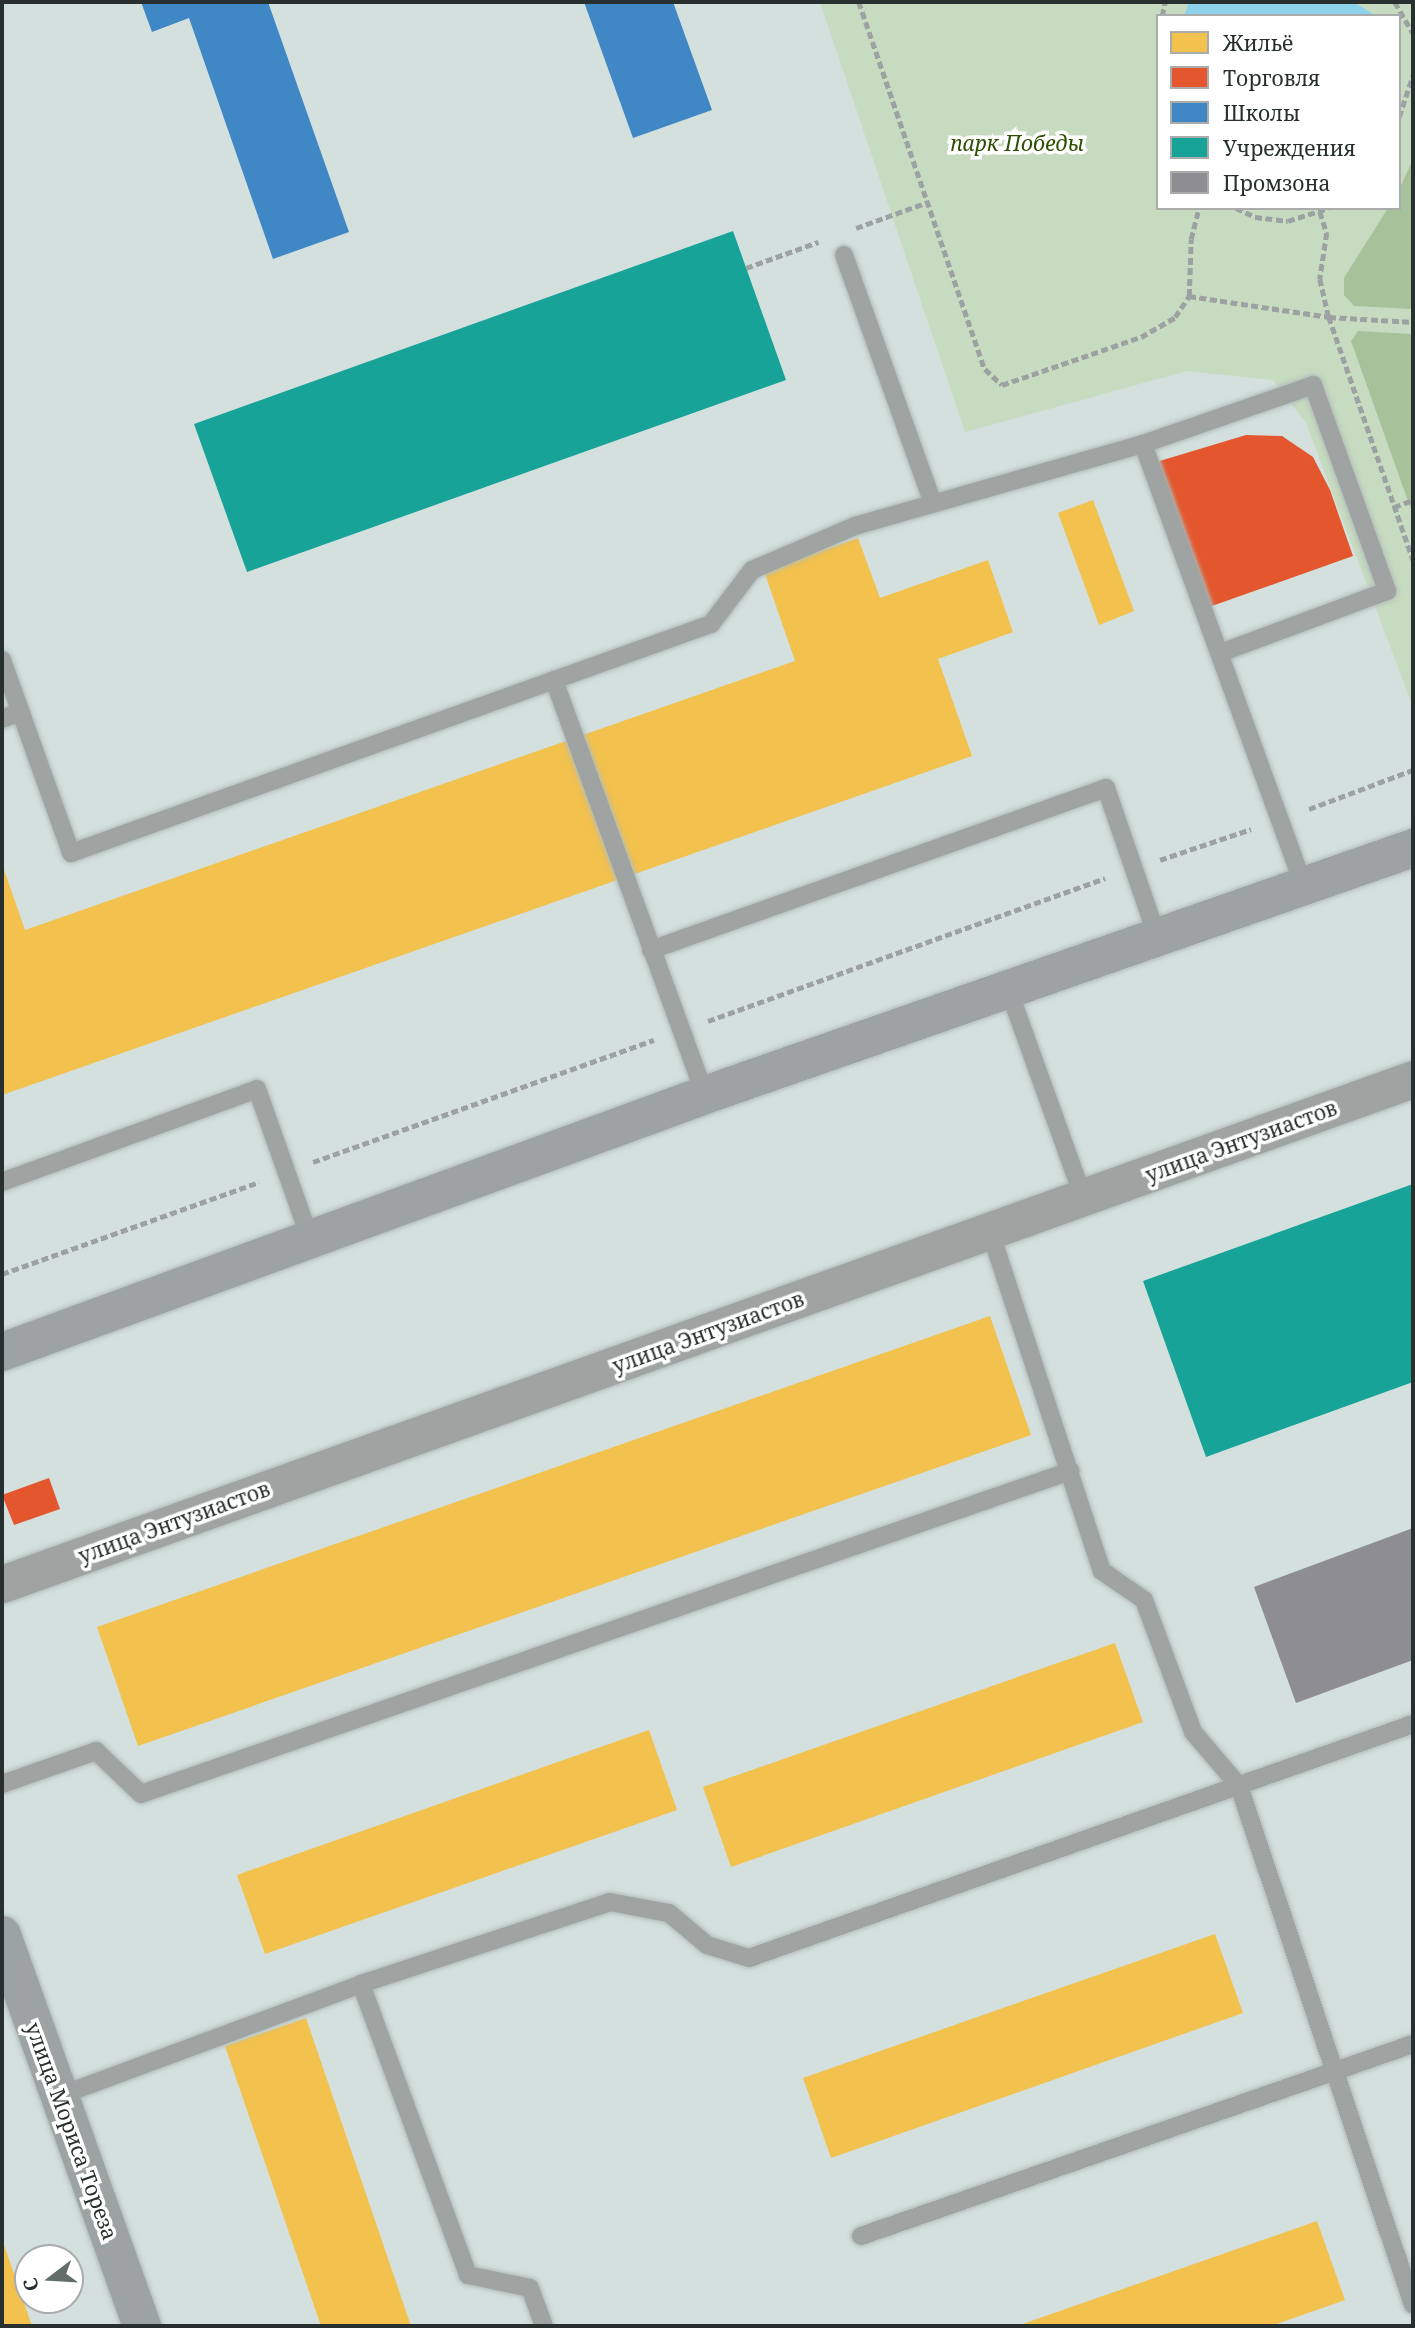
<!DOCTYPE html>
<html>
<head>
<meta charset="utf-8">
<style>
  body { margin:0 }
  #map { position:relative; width:1415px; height:2328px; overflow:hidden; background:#d3e0dd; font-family:"Noto Serif",serif }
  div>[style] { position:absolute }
  .green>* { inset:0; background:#c7dbc0 }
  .forest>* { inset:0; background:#a7c29b }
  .water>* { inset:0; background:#8ed3ec }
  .homes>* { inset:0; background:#f2c14e }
  .shops>* { inset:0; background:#e4572e }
  .schools>* { inset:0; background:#3f88c5 }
  .public>* { inset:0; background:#17a398 }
  .industry>* { inset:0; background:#8d8d92 }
  .path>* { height:4.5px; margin-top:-2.25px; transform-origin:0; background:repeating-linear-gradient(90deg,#9ca1a1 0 7px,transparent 0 10.5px) }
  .roads { filter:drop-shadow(0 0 2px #b1bcb9) drop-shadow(0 0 2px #b1bcb9) }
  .service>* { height:18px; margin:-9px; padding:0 9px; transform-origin:9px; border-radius:9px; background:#9fa4a3 }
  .minor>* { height:37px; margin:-18.5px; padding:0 18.5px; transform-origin:18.5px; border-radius:18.5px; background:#9fa4a3 }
  .secondary>* { height:38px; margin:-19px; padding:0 19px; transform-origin:19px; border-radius:19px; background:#9ca3a2 }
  span { translate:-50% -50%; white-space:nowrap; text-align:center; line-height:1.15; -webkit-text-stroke:7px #fff; paint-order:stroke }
  .park-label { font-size:21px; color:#2e5003; font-style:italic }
  .street-label { font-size:21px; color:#27302e }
  .frame { position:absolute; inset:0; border:4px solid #27302e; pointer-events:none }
  .legend { position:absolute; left:1156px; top:14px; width:245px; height:196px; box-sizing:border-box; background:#fff; border:2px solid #a9acab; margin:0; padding:9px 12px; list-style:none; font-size:21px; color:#27302e }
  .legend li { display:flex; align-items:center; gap:14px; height:35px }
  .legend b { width:35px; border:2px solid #a9acab }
  .north { position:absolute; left:14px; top:2244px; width:70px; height:70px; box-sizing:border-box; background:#fff; border:2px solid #a9acab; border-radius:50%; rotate:253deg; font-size:19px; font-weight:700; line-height:28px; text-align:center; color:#27302e }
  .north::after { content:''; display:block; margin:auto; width:24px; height:32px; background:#636e6b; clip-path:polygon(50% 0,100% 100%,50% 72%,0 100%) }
</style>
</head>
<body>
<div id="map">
  <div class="green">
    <i style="clip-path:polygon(evenodd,820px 2px,1413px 2px,1413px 707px,1306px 423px,1273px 380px,1187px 371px,965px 432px,820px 2px,1158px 16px,1399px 16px,1399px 208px,1158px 208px,1158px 16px)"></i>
  </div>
  <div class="forest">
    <i style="clip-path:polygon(1413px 159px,1413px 309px,1354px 306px,1344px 295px,1344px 278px,1388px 208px,1399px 208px,1399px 190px)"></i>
    <i style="clip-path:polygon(1358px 331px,1413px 334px,1413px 515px,1351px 341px)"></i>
  </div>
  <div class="water">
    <i style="clip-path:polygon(1189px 2px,1353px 2px,1377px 16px,1184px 16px)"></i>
  </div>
  <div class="homes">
    <i style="clip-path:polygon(1093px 500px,1134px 611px,1099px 625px,1058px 513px)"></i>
    <i style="clip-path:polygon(858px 538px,880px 598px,988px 560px,1013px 632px,938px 659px,972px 756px,2px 1095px,2px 864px,25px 930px,795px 661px,764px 571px)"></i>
    <i style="clip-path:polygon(990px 1316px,1031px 1435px,138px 1746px,97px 1627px)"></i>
    <i style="clip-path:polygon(1115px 1643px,1143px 1722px,731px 1867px,703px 1787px)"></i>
    <i style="clip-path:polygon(649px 1730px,677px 1810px,265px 1954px,237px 1875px)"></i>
    <i style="clip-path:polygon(1215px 1934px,1243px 2013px,831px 2158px,803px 2078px)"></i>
    <i style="clip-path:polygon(306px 2018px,411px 2326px,321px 2326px,225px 2046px)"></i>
    <i style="clip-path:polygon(1317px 2221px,1345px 2300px,1271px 2326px,1017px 2326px)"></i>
    <i style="clip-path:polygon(2px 2239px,32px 2326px,2px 2326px)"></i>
  </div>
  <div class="shops">
    <i style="clip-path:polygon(1246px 435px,1282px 436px,1313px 457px,1330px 490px,1353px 556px,1209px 607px,1153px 463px)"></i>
    <i style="clip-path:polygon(49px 1478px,60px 1509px,14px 1525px,2px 1495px)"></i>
  </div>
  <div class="schools">
    <i style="clip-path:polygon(141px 2px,268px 2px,349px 232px,273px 259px,189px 18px,152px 32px)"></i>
    <i style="clip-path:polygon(584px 2px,673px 2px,712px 110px,633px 138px)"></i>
  </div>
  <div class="public">
    <i style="clip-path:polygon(733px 231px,786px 380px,247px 572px,194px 424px)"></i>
    <i style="clip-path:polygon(1413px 1184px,1413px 1382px,1206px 1457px,1143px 1281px)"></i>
  </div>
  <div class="industry">
    <i style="clip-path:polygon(1413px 1528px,1413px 1660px,1296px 1703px,1254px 1587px)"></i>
  </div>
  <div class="path">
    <i style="left:859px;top:2px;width:388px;rotate:71.1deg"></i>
    <i style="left:985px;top:369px;width:23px;rotate:43deg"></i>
    <i style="left:1002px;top:385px;width:147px;rotate:-19.1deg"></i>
    <i style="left:1141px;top:337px;width:39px;rotate:-30deg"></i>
    <i style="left:1175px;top:317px;width:25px;rotate:-56deg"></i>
    <i style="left:1189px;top:296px;width:57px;rotate:-88deg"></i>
    <i style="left:1191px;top:239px;width:32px;rotate:-76deg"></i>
    <i style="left:1395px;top:2px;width:36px;rotate:60deg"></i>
    <i style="left:1162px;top:16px;width:14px;rotate:-78deg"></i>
    <i style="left:1399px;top:117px;width:44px;rotate:-71.6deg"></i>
    <i style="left:1236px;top:208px;width:21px;rotate:25deg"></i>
    <i style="left:1255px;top:217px;width:33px;rotate:7deg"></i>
    <i style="left:1288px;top:221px;width:43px;rotate:-17.6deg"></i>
    <i style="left:1320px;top:212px;width:22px;rotate:72deg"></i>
    <i style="left:1327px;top:233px;width:47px;rotate:98.7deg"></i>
    <i style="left:1320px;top:279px;width:39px;rotate:77deg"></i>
    <i style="left:1329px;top:317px;width:257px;rotate:70.9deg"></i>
    <i style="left:856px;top:228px;width:77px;rotate:-19.9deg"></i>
    <i style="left:746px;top:268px;width:77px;rotate:-19.9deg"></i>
    <i style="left:1189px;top:296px;width:142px;rotate:8.5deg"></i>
    <i style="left:1329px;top:317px;width:84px;rotate:3.4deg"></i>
    <i style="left:1394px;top:507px;width:20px;rotate:-20deg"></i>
    <i style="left:1309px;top:809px;width:111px;rotate:-20.6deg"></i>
    <i style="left:1160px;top:860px;width:96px;rotate:-18.8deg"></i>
    <i style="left:708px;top:1021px;width:422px;rotate:-19.8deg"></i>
    <i style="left:313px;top:1162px;width:362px;rotate:-19.7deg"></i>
    <i style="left:2px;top:1274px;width:273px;rotate:-19.7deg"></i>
  </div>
  <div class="roads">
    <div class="service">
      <i style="left:844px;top:255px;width:264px;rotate:70.3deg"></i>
      <i style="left:1143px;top:444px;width:473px;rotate:70deg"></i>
      <i style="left:2px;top:660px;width:205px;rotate:70.3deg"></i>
      <i style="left:71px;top:853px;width:680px;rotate:-19.69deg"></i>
      <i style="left:711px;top:624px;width:68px;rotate:-52.8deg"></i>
      <i style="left:752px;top:570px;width:112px;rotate:-23.1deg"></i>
      <i style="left:855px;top:526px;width:299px;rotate:-15.9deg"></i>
      <i style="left:1143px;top:444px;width:180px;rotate:-19.1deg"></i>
      <i style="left:1313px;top:385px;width:219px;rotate:70.2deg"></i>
      <i style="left:1387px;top:591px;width:178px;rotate:159.6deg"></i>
      <i style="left:554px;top:680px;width:442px;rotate:70deg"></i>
      <i style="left:2px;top:719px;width:19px;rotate:-21deg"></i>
      <i style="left:651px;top:950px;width:483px;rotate:-19.6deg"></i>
      <i style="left:1106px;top:788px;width:160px;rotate:71deg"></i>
      <i style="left:1009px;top:991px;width:219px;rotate:70.2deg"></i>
      <i style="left:2px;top:1182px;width:271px;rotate:-20deg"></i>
      <i style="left:257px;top:1089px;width:159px;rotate:70.5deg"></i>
      <i style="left:990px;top:1231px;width:358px;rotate:71.8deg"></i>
      <i style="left:1102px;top:1571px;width:51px;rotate:34.6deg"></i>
      <i style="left:1144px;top:1600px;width:141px;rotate:69.6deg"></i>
      <i style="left:1193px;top:1732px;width:71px;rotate:49.6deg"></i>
      <i style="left:1239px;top:1786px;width:547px;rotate:71.47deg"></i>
      <i style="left:2px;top:1784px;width:100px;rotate:-19.3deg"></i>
      <i style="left:96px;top:1751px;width:62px;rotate:43.7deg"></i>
      <i style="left:141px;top:1794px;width:984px;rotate:-19.17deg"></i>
      <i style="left:361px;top:1984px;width:262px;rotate:-18.2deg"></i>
      <i style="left:610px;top:1902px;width:60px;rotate:10.6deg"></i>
      <i style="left:669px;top:1913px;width:50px;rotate:40.1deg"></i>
      <i style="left:707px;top:1945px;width:44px;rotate:17.2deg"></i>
      <i style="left:749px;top:1958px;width:704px;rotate:-19.41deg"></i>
      <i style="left:59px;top:2096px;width:322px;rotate:-20.3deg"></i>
      <i style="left:361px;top:1984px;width:310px;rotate:69.8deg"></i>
      <i style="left:468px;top:2275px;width:63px;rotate:11.8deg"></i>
      <i style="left:530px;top:2288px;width:40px;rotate:69.8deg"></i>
      <i style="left:861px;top:2236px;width:584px;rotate:-19.18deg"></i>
    </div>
    <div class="minor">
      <i style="left:2px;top:1584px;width:1499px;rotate:-19.69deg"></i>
    </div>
    <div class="secondary">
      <i style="left:2px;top:1352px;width:749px;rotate:-20.08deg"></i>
      <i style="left:705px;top:1095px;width:750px;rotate:-19.23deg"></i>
      <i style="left:2px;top:1935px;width:415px;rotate:70.3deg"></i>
    </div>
  </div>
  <div class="park-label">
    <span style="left:1017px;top:143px">парк Победы</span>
  </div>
  <div class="street-label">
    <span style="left:1241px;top:1141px;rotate:-20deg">улица Энтузиастов</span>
    <span style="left:708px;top:1332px;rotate:-20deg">улица Энтузиастов</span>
    <span style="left:174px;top:1522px;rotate:-20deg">улица Энтузиастов</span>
    <span style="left:72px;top:2131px;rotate:70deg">улица Мориса Тореза</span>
  </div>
  <div class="frame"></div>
  <ul class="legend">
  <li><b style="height:19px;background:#f2c14e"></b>Жильё</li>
  <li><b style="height:19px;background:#e4572e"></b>Торговля</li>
  <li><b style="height:19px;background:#3f88c5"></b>Школы</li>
  <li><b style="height:19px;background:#17a398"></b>Учреждения</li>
  <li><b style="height:19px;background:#8d8d92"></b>Промзона</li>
  </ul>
  <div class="north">С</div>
</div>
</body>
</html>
